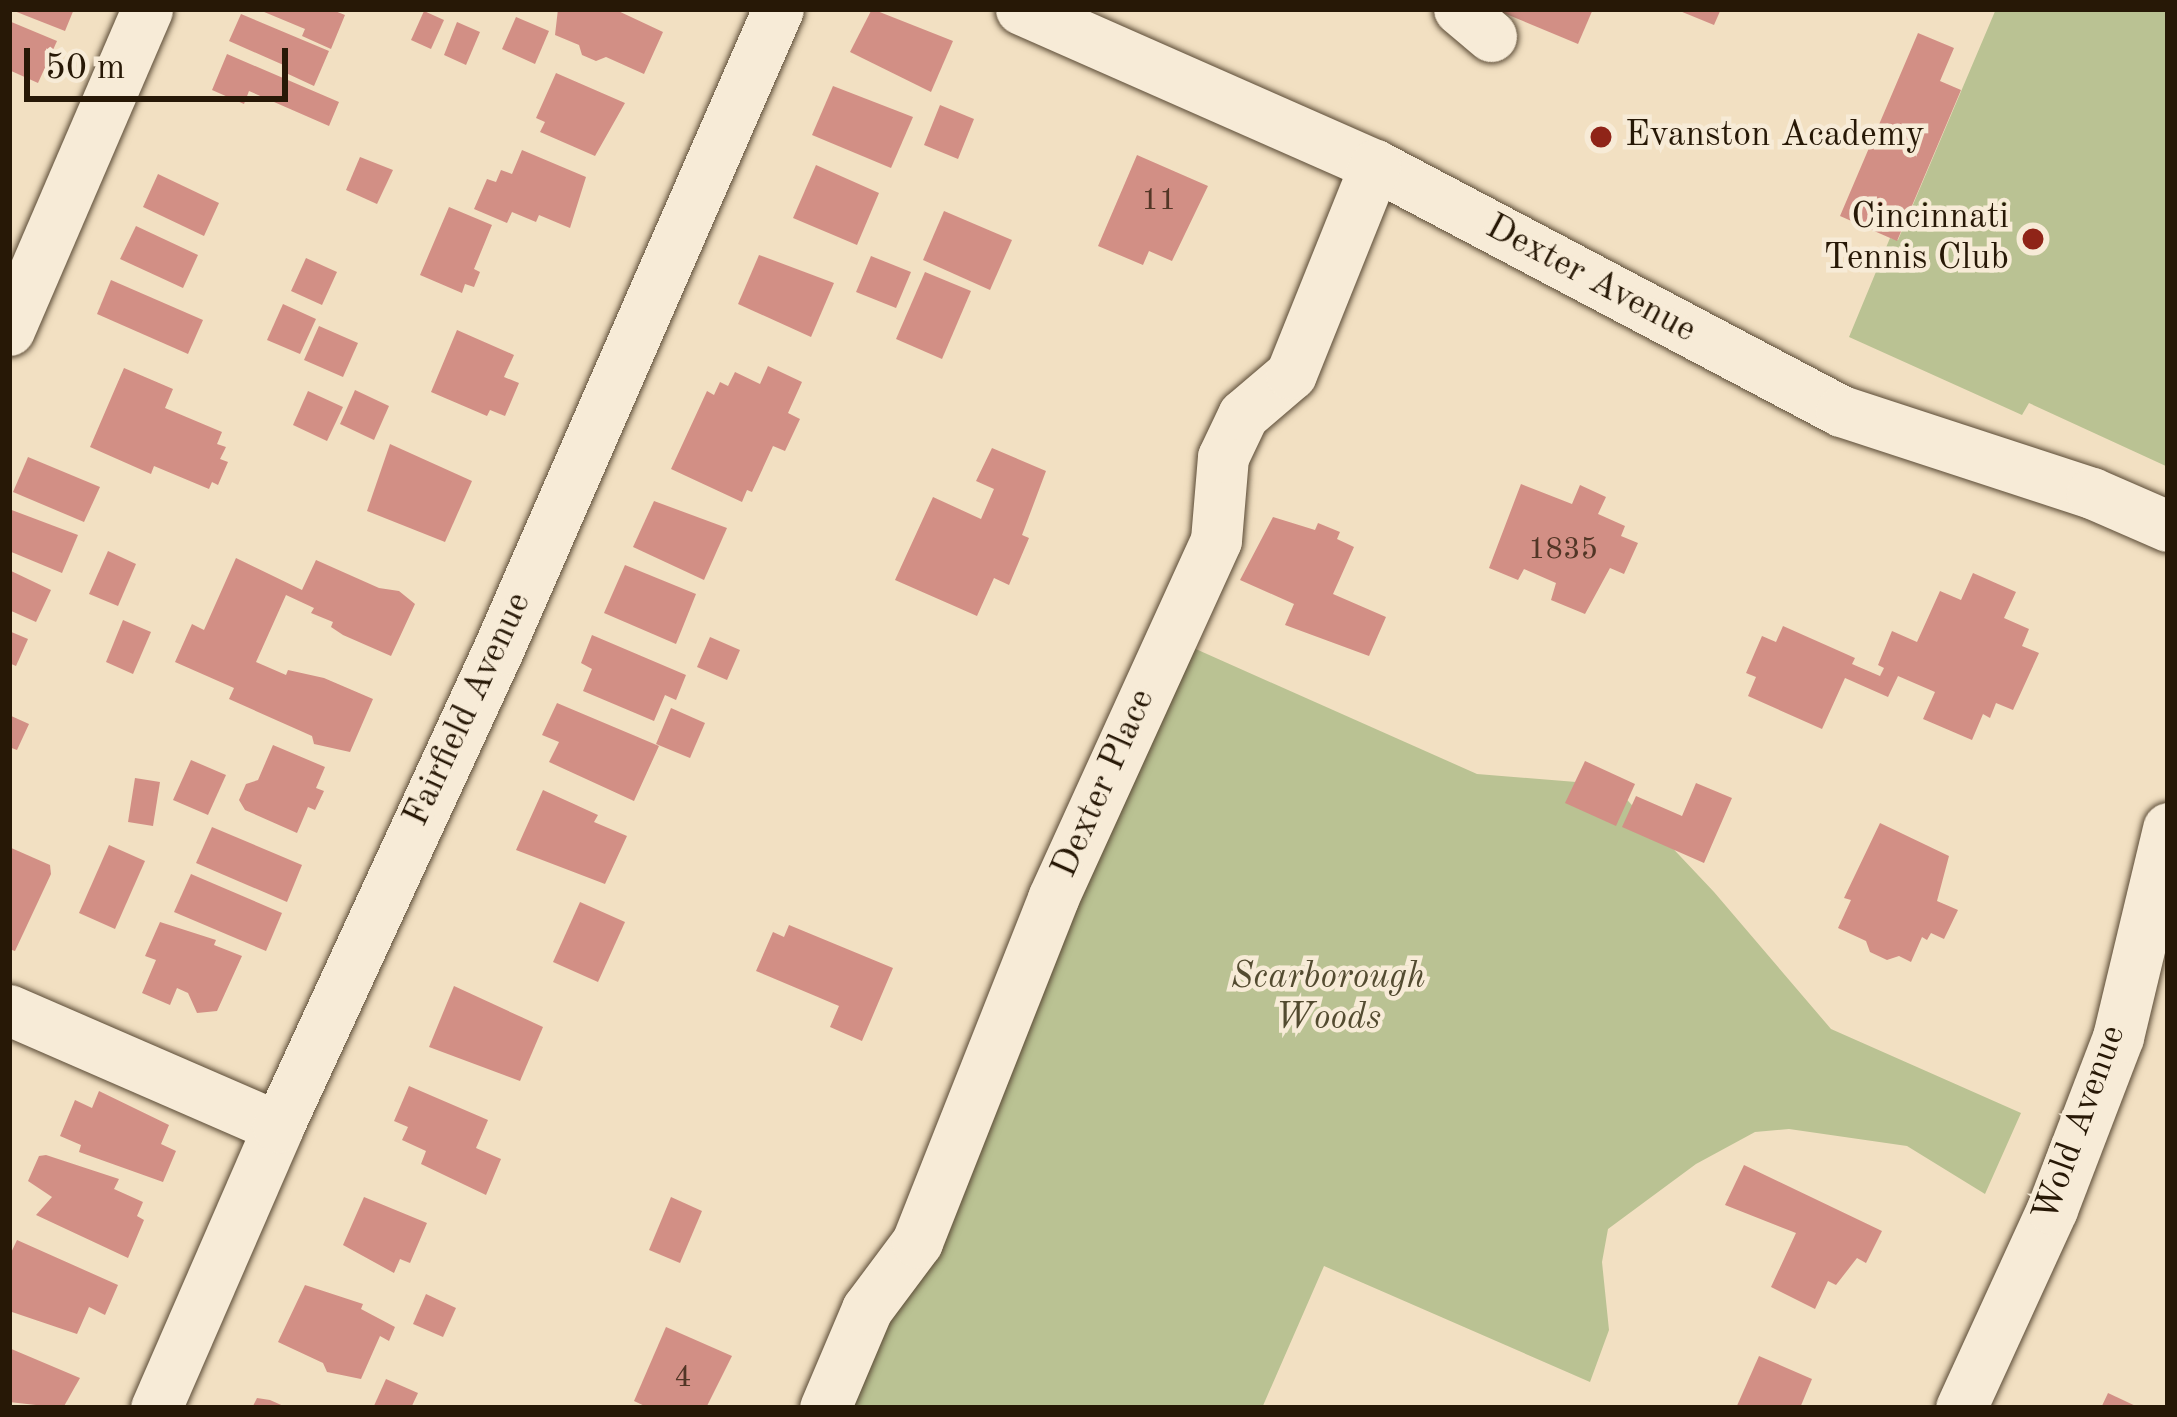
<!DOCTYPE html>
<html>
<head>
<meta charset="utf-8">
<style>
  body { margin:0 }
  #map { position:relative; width:2177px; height:1417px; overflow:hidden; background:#f2e0c2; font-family:"Old Standard TT",serif }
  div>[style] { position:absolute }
  .green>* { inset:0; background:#bac293 }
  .building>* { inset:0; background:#d28f85 }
  .roads { filter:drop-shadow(0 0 3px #5a4a35) drop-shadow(0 0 3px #5a4a35) }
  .minor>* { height:51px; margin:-25.5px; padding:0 25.5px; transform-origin:25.5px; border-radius:25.5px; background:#f7ebd7 }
  .dots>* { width:33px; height:33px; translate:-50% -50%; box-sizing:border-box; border:6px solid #f7ebd7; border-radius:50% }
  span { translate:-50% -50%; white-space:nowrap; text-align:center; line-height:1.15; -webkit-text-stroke:9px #f7ebd7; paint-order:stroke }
  .number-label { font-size:30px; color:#523626 }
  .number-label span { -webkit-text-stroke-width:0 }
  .poi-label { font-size:36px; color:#271806 }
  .left { translate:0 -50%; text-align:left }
  .right { translate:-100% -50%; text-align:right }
  .street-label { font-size:36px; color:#271806 }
  .park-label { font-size:36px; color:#534b30; font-style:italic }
  .frame { position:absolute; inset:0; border:12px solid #271806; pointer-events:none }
  .scale { position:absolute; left:24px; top:48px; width:264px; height:54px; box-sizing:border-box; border:6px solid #271806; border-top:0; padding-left:15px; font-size:36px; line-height:42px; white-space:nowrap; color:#271806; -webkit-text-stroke:9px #f7ebd7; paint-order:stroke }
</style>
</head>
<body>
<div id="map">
  <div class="green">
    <i style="clip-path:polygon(1996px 9px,2168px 9px,2168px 467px,2029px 403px,2022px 415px,1849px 337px,1890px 238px,1898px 240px)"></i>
    <i style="clip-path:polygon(1189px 646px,1477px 774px,1613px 785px,1714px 892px,1831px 1029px,2021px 1113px,1985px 1194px,1907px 1146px,1789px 1129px,1755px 1132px,1696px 1164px,1608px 1229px,1602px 1262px,1609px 1330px,1590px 1382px,1324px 1266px,1262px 1408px,825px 1408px)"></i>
  </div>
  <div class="building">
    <i style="clip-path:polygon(9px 9px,74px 9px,65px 31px)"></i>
    <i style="clip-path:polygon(257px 9px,330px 9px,345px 15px,331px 49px,302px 36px,305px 29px)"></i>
    <i style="clip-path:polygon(558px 9px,614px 9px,663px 32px,644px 74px,606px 57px,596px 61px,582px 55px,579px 45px,555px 35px)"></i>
    <i style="clip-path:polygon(872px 9px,953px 41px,931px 92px,850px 52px)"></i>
    <i style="clip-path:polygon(1494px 9px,1593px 9px,1578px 44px)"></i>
    <i style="clip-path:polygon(1675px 9px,1721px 9px,1714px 25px)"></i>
    <i style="clip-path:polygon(424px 11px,444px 20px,431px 49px,411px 40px)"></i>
    <i style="clip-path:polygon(241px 14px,329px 51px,314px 86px,286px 73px,288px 67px,229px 41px)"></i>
    <i style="clip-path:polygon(516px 17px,549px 31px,535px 64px,502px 49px)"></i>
    <i style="clip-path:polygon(9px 21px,57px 41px,38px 83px,9px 70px)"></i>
    <i style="clip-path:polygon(457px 22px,480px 32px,466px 65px,444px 55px)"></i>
    <i style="clip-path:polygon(1918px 33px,1954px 48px,1940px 81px,1961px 90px,1897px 241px,1840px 216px)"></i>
    <i style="clip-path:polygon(227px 54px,339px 102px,329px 126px,249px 91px,244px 104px,212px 90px)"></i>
    <i style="clip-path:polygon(556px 73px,625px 103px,595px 156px,540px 132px,545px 122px,536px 118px)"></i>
    <i style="clip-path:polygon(833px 86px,913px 117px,891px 168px,812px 135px)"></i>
    <i style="clip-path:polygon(940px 105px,974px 119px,958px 159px,924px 145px)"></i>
    <i style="clip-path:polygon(522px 150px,586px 177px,570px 228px,539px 215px,536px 222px,512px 212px,507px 223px,474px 209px,487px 179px,496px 182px,501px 170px,512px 174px)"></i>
    <i style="clip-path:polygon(1137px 155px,1208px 186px,1172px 261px,1149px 251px,1143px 265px,1098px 246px)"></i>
    <i style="clip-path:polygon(360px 157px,393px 170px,377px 204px,346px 190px)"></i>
    <i style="clip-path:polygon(816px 165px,879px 193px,857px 245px,793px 218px)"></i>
    <i style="clip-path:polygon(158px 174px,219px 203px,204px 236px,143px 207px)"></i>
    <i style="clip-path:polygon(449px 207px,492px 225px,474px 269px,480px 272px,474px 287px,465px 284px,462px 293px,420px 275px)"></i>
    <i style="clip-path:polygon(944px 211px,1012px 240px,990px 290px,923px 260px)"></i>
    <i style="clip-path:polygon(136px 226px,198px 255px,183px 288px,120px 259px)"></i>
    <i style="clip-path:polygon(759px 255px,834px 283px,811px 337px,738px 304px)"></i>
    <i style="clip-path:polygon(871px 256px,911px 272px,896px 308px,856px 292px)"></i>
    <i style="clip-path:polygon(306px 258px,337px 272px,322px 305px,291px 291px)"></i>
    <i style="clip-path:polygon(925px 272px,971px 291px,942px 359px,896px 339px)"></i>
    <i style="clip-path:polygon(111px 280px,203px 320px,188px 354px,97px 314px)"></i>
    <i style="clip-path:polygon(283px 304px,316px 319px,300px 354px,267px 340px)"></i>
    <i style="clip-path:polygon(319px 326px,358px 343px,343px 377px,304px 360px)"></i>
    <i style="clip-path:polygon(457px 330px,514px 355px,504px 377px,519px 383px,505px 416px,490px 410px,487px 416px,431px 392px)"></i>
    <i style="clip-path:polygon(768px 366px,802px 382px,788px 413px,800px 419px,785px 451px,773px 446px,752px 492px,747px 490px,742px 502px,671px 469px,707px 391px,714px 395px,720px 382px,728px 386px,735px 372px,760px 384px)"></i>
    <i style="clip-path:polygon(124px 368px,173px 389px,165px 408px,222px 432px,217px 444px,226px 447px,220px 459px,228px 462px,218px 485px,212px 482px,209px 489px,154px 466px,151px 474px,90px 447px)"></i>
    <i style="clip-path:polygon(355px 390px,389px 406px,374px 440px,340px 424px)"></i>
    <i style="clip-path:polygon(308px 391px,343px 407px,327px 441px,293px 425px)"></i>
    <i style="clip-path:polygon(390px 444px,472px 481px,445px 542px,367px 511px)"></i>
    <i style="clip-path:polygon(992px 448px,1046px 471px,1022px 535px,1029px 538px,1009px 585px,994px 578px,977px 616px,895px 580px,933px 497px,981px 519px,994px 489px,976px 481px)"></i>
    <i style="clip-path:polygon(28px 457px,100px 487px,84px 522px,13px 492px)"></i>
    <i style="clip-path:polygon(1521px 484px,1572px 504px,1580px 485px,1606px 497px,1598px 514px,1625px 526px,1621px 536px,1638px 543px,1624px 574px,1610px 568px,1585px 614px,1551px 600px,1556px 583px,1524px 569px,1518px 580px,1489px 568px)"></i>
    <i style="clip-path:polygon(654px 501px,727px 528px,704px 580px,633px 547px)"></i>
    <i style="clip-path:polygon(9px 509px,78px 535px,62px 573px,9px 551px)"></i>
    <i style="clip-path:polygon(1273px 517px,1315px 530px,1318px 523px,1340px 532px,1337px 539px,1354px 547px,1333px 594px,1386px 617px,1369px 656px,1285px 625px,1294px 604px,1240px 580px)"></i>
    <i style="clip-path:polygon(108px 551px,136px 564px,118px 606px,89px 594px)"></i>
    <i style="clip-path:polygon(236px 558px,302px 590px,316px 560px,379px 588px,399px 591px,415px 604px,391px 656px,343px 635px,331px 627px,333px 622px,311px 613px,314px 608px,286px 595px,256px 662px,286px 675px,288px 670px,324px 678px,373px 699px,350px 752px,314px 744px,312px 736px,229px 699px,234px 688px,175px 662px,192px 624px,204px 630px)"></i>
    <i style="clip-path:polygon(625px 565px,696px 594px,676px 644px,604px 613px)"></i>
    <i style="clip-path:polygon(9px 570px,51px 590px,36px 622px,9px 610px)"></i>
    <i style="clip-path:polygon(1973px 573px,2016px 592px,2004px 618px,2029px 629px,2022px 646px,2039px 653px,2013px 710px,1996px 703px,1990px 718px,1983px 714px,1972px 740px,1923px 719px,1935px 692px,1898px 676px,1888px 697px,1845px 678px,1822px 729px,1748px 696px,1756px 677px,1746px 673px,1762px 636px,1776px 642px,1783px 626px,1855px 658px,1852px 664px,1880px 676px,1884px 668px,1878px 665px,1892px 631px,1917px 642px,1940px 591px,1961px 600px)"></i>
    <i style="clip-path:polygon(123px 620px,151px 632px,133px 674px,106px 662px)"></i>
    <i style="clip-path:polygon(9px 631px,28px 639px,16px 666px,9px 663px)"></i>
    <i style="clip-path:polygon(592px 635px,686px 675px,676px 700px,665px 695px,654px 721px,583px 691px,592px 669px,581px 663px)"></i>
    <i style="clip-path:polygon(710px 637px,740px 650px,727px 680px,697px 667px)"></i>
    <i style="clip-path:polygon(557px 703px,659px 746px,634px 801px,549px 762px,559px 742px,542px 735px)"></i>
    <i style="clip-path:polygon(671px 708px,705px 723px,690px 758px,656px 744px)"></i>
    <i style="clip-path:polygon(9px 715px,29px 724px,17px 750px,9px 747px)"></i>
    <i style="clip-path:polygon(273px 745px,325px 767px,316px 788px,324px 791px,315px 810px,308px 807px,297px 833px,245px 810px,239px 800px,246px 784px,258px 780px)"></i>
    <i style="clip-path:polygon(191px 760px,226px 775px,208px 815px,173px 800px)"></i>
    <i style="clip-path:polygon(1585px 761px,1635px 784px,1616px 826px,1565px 803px)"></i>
    <i style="clip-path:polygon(135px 778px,160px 782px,153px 826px,128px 822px)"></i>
    <i style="clip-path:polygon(1696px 783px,1732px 798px,1704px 863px,1622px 827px,1636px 796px,1682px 816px)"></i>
    <i style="clip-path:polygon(543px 790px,598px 815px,594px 822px,627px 836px,605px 884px,516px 850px)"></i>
    <i style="clip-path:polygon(1880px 823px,1949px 856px,1937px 901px,1958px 910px,1944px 939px,1931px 933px,1927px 940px,1922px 937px,1911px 962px,1899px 956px,1887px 960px,1870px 952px,1866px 941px,1838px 928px,1851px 900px,1844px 898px)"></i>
    <i style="clip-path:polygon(212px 827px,302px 865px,287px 902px,196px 863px)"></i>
    <i style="clip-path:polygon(109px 845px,145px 861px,115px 929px,79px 913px)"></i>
    <i style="clip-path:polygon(9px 847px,50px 865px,51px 874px,15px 951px,9px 949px)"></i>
    <i style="clip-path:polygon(191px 874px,282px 913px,266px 951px,174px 912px)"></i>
    <i style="clip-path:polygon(580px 902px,625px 922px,598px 982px,553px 962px)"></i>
    <i style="clip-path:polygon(160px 922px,216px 940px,214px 945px,242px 956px,217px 1011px,197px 1013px,188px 993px,177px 988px,170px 1005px,142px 993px,156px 960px,145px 956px)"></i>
    <i style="clip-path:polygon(789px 925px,893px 968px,862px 1041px,830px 1027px,839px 1006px,756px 971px,773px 932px,784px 937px)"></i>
    <i style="clip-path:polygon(454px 986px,543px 1027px,520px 1081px,429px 1047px)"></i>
    <i style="clip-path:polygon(409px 1086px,488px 1120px,476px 1148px,501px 1159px,486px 1195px,421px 1164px,426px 1151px,402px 1140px,408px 1127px,394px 1121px)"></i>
    <i style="clip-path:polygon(99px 1091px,169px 1125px,161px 1144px,176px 1151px,163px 1182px,79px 1152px,81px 1145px,60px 1136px,75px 1100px,92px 1108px)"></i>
    <i style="clip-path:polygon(46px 1155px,119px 1179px,114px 1189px,143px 1202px,137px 1216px,144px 1220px,128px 1258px,36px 1215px,52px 1197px,28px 1181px,39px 1156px)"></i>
    <i style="clip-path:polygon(1744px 1165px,1882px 1231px,1866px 1263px,1857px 1258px,1836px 1285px,1828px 1281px,1815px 1309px,1771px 1287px,1796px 1233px,1725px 1205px)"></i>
    <i style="clip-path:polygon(364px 1197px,427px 1223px,410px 1263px,400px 1259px,394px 1273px,343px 1245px)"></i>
    <i style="clip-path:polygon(671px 1197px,702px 1211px,680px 1263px,649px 1250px)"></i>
    <i style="clip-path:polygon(17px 1240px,118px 1285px,105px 1315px,89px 1307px,77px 1334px,9px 1311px,9px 1257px)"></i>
    <i style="clip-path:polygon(305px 1285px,363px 1304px,361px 1309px,395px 1327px,389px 1341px,380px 1336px,361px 1379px,327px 1372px,323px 1363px,278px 1342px)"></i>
    <i style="clip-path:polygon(426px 1294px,456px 1308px,443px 1337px,413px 1324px)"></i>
    <i style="clip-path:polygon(666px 1327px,732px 1356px,706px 1408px,649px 1408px,634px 1401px)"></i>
    <i style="clip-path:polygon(9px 1348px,80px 1378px,63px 1408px,9px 1402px)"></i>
    <i style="clip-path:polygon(1759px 1356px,1812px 1379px,1800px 1408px,1736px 1408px)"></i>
    <i style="clip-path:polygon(386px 1379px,418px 1393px,411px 1408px,373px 1408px)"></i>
    <i style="clip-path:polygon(2108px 1393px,2140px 1408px,2101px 1408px)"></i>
    <i style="clip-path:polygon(257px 1398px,270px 1400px,288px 1408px,252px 1408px)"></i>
  </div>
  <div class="roads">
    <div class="minor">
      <i style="left:1021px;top:9px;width:387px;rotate:23.8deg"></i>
      <i style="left:1375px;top:165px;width:527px;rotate:27.83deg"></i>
      <i style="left:1841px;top:411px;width:264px;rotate:18.1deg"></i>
      <i style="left:2092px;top:493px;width:83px;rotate:23.5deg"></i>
      <i style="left:1459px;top:9px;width:42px;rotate:40.2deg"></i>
      <i style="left:9px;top:330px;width:349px;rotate:-66.7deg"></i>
      <i style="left:9px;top:1010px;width:293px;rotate:23.5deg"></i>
      <i style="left:156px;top:1408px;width:306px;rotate:-66.5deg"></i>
      <i style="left:278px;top:1127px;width:525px;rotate:-65.24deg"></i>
      <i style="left:498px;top:650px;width:699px;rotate:-66.4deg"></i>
      <i style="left:825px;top:1408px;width:108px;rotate:-67deg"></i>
      <i style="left:867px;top:1309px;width:84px;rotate:-53.3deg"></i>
      <i style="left:917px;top:1242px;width:370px;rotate:-68.4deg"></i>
      <i style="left:1053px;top:898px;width:393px;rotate:-65.5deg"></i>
      <i style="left:1216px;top:540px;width:83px;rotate:-85.2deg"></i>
      <i style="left:1223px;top:457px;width:47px;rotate:-64.5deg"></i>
      <i style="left:1243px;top:415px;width:63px;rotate:-40.5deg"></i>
      <i style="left:1291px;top:374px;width:225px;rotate:-68.1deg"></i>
      <i style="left:1961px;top:1408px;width:219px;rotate:-65.4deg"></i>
      <i style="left:2052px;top:1209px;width:184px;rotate:-69deg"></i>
      <i style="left:2118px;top:1037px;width:215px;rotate:-76.5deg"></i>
    </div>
  </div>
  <div class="dots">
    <i style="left:1601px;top:137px;background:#8f2418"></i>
    <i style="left:2033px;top:239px;background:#8f2418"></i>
  </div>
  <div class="number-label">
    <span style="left:1159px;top:201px">11</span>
    <span style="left:1563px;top:550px">1835</span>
    <span style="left:683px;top:1378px">4</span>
  </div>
  <div class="poi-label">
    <span class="left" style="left:1625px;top:137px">Evanston Academy</span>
    <span class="right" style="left:2009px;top:239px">Cincinnati<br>Tennis Club</span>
  </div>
  <div class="street-label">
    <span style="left:1590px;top:280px;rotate:28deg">Dexter Avenue</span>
    <span style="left:469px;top:710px;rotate:-65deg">Fairfield Avenue</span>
    <span style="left:1105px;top:784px;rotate:-66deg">Dexter Place</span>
    <span style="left:2081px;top:1124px;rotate:-70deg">Wold Avenue</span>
  </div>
  <div class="park-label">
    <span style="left:1328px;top:999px">Scarborough<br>Woods</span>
  </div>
  <div class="frame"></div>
  <div class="scale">50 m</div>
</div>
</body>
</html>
